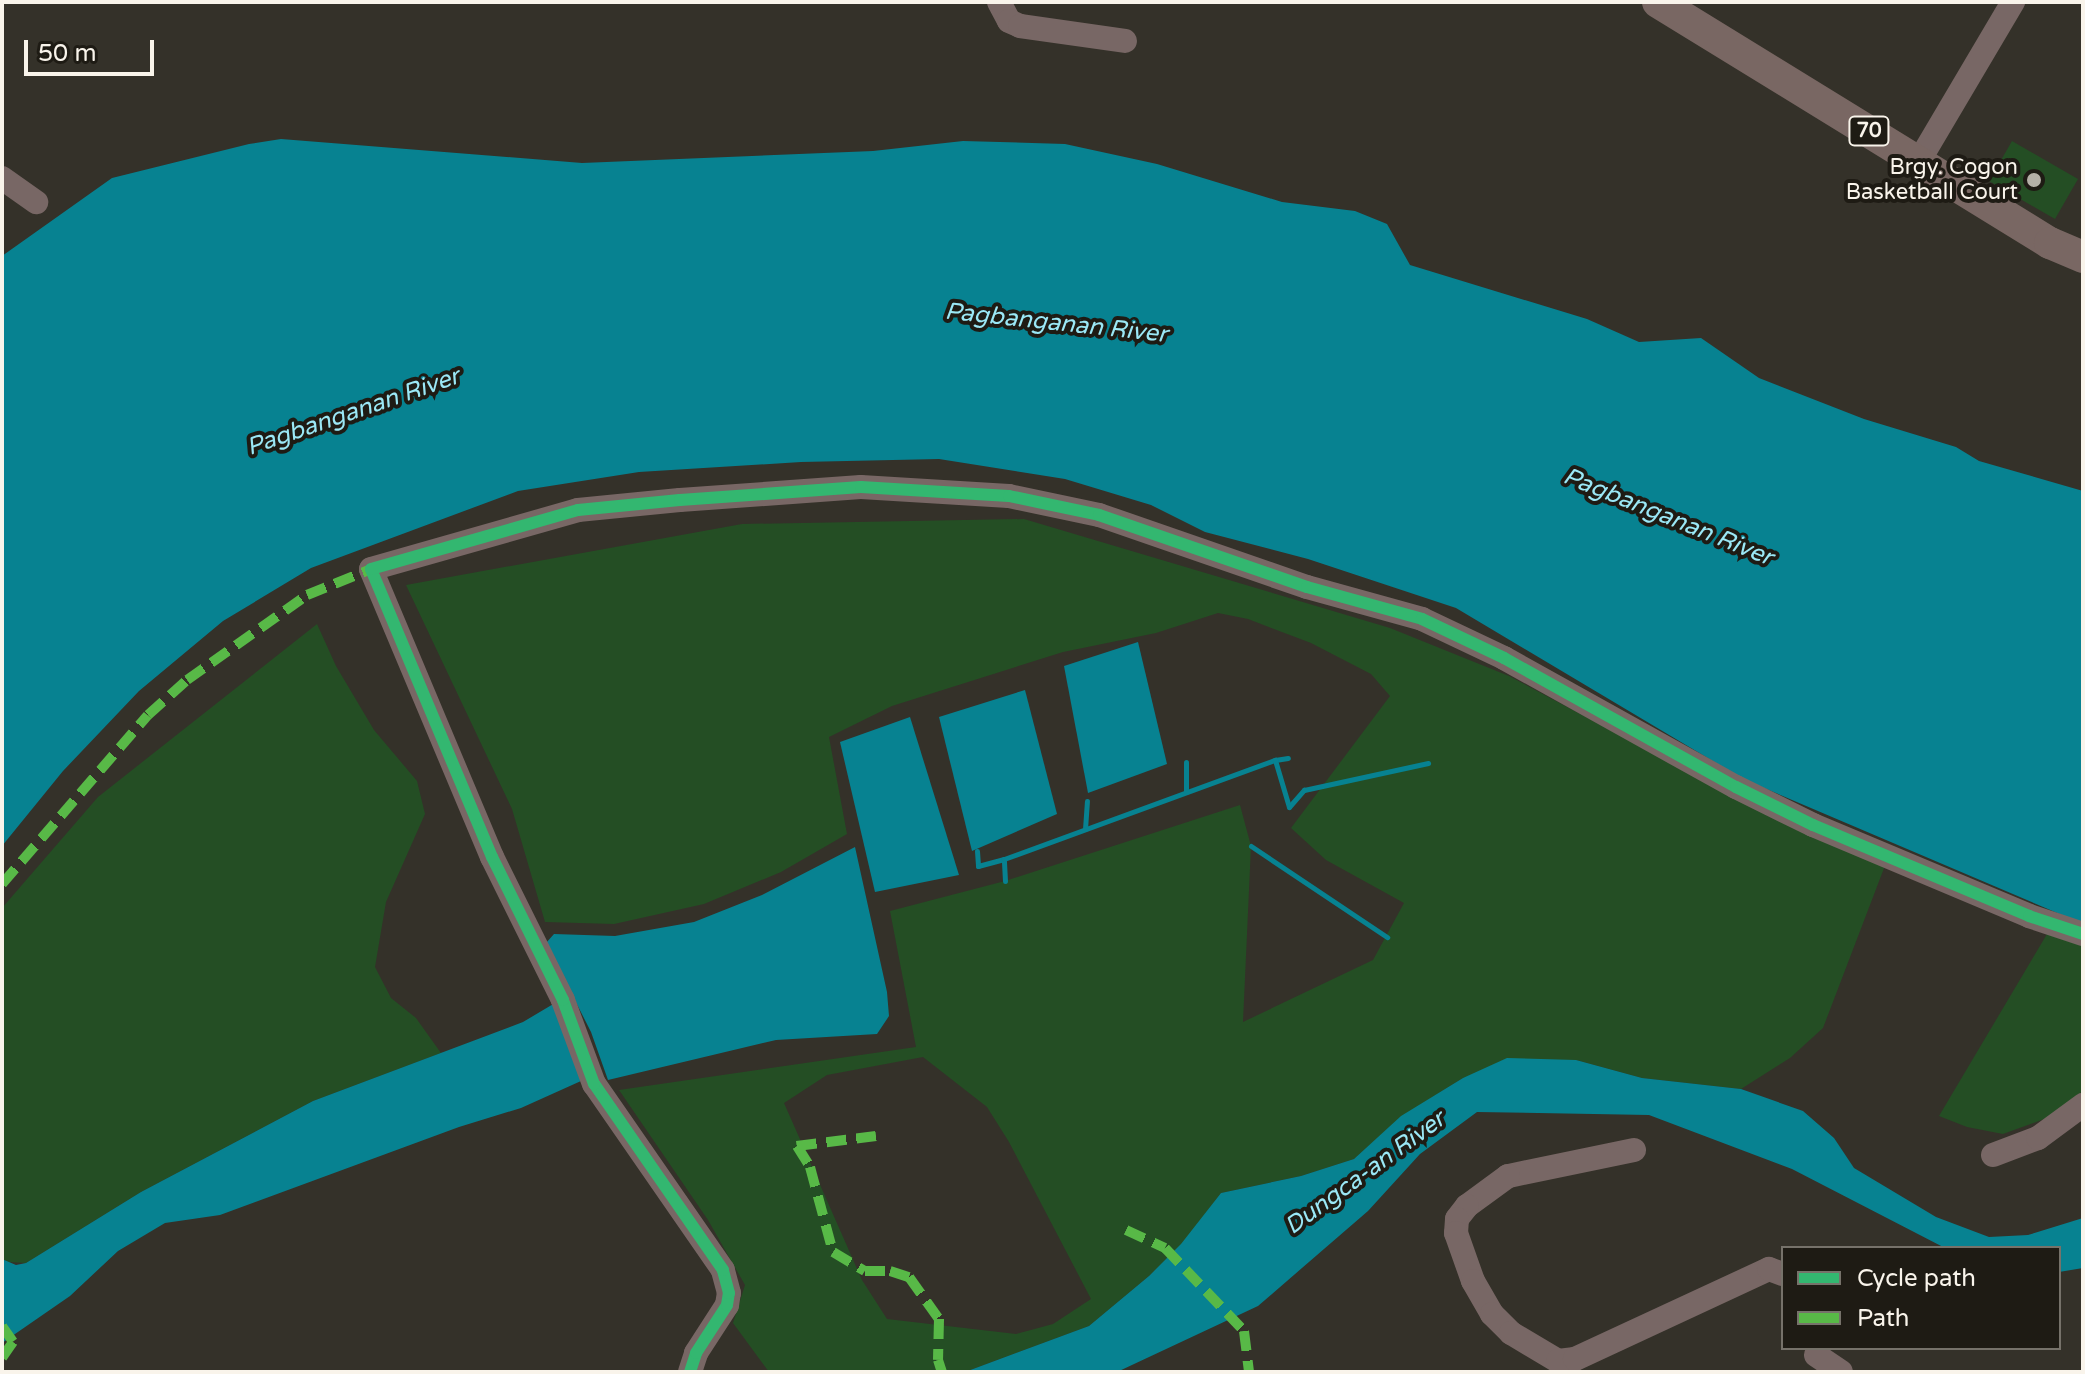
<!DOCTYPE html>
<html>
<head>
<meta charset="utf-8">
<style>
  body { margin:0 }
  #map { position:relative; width:2085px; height:1374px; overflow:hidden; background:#343129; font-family:"Varela Round",sans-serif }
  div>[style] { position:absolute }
  .green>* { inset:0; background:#244e24 }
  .water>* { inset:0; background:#078291 }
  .stream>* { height:5px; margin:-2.5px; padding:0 2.5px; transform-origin:2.5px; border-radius:2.5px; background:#078291 }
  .minor>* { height:24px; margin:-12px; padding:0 12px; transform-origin:12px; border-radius:12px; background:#786765 }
  .major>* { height:32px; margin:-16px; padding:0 16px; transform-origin:16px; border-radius:16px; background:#796763 }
  .quiet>* { height:10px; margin-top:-5px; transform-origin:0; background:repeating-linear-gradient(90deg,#58b947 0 20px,transparent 0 30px) }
  .cycleway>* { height:12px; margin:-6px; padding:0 6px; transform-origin:6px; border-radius:6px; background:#33b770 }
  .dots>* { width:22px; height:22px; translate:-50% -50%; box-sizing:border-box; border:4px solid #1e1b14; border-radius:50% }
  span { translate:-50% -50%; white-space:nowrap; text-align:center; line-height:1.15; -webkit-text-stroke:8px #1e1b14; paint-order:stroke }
  .shield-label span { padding:2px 6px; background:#1e1b14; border:2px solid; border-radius:6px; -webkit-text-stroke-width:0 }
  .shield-label { font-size:20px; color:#f9f4eb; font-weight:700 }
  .poi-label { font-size:22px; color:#f9f4eb }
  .right { translate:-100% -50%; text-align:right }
  .water-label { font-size:24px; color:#9be8f6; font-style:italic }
  .frame { position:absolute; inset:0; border:4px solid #f9f4eb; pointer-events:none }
  .legend { position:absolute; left:1781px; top:1246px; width:280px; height:104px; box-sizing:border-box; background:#1e1b14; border:2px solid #76726a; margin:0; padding:10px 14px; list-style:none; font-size:24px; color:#f9f4eb }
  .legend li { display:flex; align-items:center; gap:16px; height:40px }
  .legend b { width:40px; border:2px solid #76726a }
  .scale { position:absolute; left:24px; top:40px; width:130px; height:36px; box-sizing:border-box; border:4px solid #f9f4eb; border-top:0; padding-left:10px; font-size:24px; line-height:28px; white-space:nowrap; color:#f9f4eb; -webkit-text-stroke:6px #1e1b14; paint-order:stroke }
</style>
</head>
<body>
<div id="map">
  <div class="green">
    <i style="clip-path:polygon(2012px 141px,2078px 179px,2055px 219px,1989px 181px)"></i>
    <i style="clip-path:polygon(evenodd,1024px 519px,1390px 628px,1509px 676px,1751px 805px,1886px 863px,1823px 1028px,1790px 1058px,1741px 1089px,1642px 1078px,1576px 1060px,1463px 1078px,1402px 1116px,1354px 1159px,1301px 1176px,1221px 1193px,1181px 1245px,1149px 1276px,1089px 1326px,965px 1372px,769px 1372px,733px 1323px,745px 1285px,708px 1220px,619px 1090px,916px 1047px,890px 911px,1005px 881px,1240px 805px,1251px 846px,1243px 1022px,1373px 960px,1404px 903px,1326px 860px,1291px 828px,1390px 696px,1371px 674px,1311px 643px,1248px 619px,1218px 613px,1156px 633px,1063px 652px,892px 706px,829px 737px,847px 834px,781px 872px,704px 904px,614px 924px,545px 922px,512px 809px,406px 585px,742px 524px,1024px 519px,923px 1057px,987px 1107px,1009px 1142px,1091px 1299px,1053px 1324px,1016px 1334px,887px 1319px,862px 1280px,784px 1103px,827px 1075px,923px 1057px)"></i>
    <i style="clip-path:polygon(317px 624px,336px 666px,374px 730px,417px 781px,425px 814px,386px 902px,375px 967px,391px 998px,416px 1018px,441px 1053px,313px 1101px,141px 1192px,26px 1263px,9px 1262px,2px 1259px,2px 908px,98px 797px)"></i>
    <i style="clip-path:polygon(2050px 929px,2083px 941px,2083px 1091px,2047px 1118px,2003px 1134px,1967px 1127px,1939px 1116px)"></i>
  </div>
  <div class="water">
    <i style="clip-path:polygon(281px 139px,582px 163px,873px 151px,963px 141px,1065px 144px,1157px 164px,1282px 202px,1355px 211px,1387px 224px,1410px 265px,1587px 319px,1639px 342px,1701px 338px,1759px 378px,1864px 419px,1956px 447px,1979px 461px,2083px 491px,2083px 924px,1743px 779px,1456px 608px,1308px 559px,1205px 532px,1151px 505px,1065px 479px,939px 459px,801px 462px,639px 472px,518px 491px,311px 568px,223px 621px,139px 691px,63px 771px,2px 846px,2px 256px,112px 178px,249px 144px)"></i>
    <i style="clip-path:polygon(1138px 642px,1167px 764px,1088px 793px,1064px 666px)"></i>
    <i style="clip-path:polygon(1025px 690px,1057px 814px,972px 851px,939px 717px)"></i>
    <i style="clip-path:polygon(910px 717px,959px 875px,875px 892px,840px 742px)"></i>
    <i style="clip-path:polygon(855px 847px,887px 992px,889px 1016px,877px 1034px,776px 1040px,608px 1080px,591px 1032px,546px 943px,554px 934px,615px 936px,694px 922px,762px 895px)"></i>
    <i style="clip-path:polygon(555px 1003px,581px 1081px,521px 1108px,459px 1127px,220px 1215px,165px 1223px,118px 1251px,70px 1296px,2px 1343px,2px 1259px,16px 1265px,26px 1263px,141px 1192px,313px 1101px,523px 1022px)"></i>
    <i style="clip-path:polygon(1507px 1058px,1576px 1060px,1642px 1078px,1741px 1089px,1803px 1111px,1834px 1138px,1854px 1168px,1936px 1217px,1989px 1237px,2028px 1235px,2083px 1218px,2083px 1268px,2059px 1272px,2059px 1248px,1945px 1248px,1792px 1169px,1649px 1115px,1477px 1112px,1420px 1154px,1368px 1211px,1258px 1306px,1117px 1372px,965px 1372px,1089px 1326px,1149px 1276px,1181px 1244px,1221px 1193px,1301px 1176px,1354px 1159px,1401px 1116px,1463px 1078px)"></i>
  </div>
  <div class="stream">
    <i style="left:1275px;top:760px;width:13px;rotate:-9deg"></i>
    <i style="left:1186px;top:792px;width:30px;rotate:-90deg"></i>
    <i style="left:1085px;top:829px;width:28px;rotate:-86deg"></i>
    <i style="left:1251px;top:846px;width:164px;rotate:33.8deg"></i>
    <i style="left:977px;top:851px;width:15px;rotate:86deg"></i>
    <i style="left:978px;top:866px;width:27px;rotate:-15deg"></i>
    <i style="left:1005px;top:881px;width:22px;rotate:-93deg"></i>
    <i style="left:1004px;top:859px;width:289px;rotate:-20.1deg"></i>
    <i style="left:1275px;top:760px;width:49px;rotate:73.4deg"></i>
    <i style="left:1289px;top:807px;width:23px;rotate:-49deg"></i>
    <i style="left:1304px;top:790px;width:127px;rotate:-12.3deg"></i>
  </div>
  <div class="minor">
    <i style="left:999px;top:2px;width:21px;rotate:62deg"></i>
    <i style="left:1009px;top:21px;width:12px;rotate:24deg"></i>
    <i style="left:1020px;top:26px;width:106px;rotate:8.1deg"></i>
    <i style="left:1919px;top:161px;width:185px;rotate:-59.4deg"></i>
    <i style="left:2px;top:178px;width:42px;rotate:35.2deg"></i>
    <i style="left:1634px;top:1150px;width:129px;rotate:168.3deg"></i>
    <i style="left:1508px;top:1176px;width:51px;rotate:143.8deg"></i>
    <i style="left:1467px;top:1206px;width:16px;rotate:128deg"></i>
    <i style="left:1457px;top:1219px;width:14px;rotate:94deg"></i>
    <i style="left:1456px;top:1233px;width:51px;rotate:70.5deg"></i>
    <i style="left:1473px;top:1281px;width:38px;rotate:60deg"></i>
    <i style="left:1492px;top:1314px;width:27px;rotate:45deg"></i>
    <i style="left:1511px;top:1333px;width:55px;rotate:30.8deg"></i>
    <i style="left:1558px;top:1361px;width:17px;rotate:-7deg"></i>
    <i style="left:1575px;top:1359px;width:214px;rotate:-24.9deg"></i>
    <i style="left:1769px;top:1269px;width:15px;rotate:20deg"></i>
    <i style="left:1993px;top:1155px;width:48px;rotate:-20.7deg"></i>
    <i style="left:2038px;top:1138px;width:56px;rotate:-36.3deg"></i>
    <i style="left:1816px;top:1355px;width:30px;rotate:34deg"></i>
    <i style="left:690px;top:1372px;width:20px;rotate:-72deg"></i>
    <i style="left:696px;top:1353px;width:57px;rotate:-57.1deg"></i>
    <i style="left:727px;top:1305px;width:12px;rotate:-81deg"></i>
    <i style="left:729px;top:1293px;width:24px;rotate:-105deg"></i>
    <i style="left:723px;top:1270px;width:226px;rotate:-124.7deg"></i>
    <i style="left:594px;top:1084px;width:90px;rotate:-110.3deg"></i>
    <i style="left:563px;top:1000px;width:160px;rotate:-116.4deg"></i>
    <i style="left:492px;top:857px;width:312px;rotate:-112.8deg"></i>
    <i style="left:371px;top:569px;width:215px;rotate:-15.9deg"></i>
    <i style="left:578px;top:510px;width:102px;rotate:-5.6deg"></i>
    <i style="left:680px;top:500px;width:181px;rotate:-4.1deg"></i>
    <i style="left:861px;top:487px;width:148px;rotate:3.5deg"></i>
    <i style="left:1009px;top:496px;width:92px;rotate:11.9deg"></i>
    <i style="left:1099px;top:515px;width:220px;rotate:19.1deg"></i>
    <i style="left:1307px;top:587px;width:119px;rotate:15.5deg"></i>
    <i style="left:1422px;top:619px;width:91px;rotate:25.4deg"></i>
    <i style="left:1504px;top:658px;width:265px;rotate:29.1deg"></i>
    <i style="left:1736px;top:787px;width:86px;rotate:26.3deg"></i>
    <i style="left:1813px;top:825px;width:234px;rotate:22.8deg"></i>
    <i style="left:2029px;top:916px;width:57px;rotate:18.4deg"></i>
  </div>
  <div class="major">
    <i style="left:1658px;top:2px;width:460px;rotate:31.6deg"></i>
    <i style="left:2050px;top:243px;width:36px;rotate:23deg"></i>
  </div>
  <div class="quiet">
    <i style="left:2px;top:884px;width:223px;rotate:-49.2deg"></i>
    <i style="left:148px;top:715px;width:52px;rotate:-41.9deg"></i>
    <i style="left:187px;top:680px;width:147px;rotate:-35.3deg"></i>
    <i style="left:307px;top:595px;width:69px;rotate:-22.1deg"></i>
    <i style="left:876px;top:1136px;width:80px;rotate:172.8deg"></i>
    <i style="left:797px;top:1146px;width:25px;rotate:58deg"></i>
    <i style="left:810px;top:1167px;width:88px;rotate:74.9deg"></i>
    <i style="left:833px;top:1252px;width:37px;rotate:31deg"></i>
    <i style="left:865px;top:1271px;width:25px"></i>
    <i style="left:890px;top:1271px;width:20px;rotate:18deg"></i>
    <i style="left:909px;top:1277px;width:52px;rotate:54.5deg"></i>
    <i style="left:939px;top:1319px;width:41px;rotate:91.4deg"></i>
    <i style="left:938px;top:1360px;width:13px;rotate:72deg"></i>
    <i style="left:1126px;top:1230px;width:43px;rotate:24.8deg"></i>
    <i style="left:1165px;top:1248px;width:115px;rotate:46.4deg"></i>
    <i style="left:1244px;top:1331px;width:41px;rotate:83deg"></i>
    <i style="left:2px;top:1326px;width:19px;rotate:55deg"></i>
    <i style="left:13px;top:1342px;width:19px;rotate:125deg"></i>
  </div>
  <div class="cycleway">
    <i style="left:690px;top:1372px;width:20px;rotate:-72deg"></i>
    <i style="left:696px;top:1353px;width:57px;rotate:-57.1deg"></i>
    <i style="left:727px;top:1305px;width:12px;rotate:-81deg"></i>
    <i style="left:729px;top:1293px;width:24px;rotate:-105deg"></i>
    <i style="left:723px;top:1270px;width:226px;rotate:-124.7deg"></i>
    <i style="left:594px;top:1084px;width:90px;rotate:-110.3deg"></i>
    <i style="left:563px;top:1000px;width:160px;rotate:-116.4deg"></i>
    <i style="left:492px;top:857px;width:312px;rotate:-112.8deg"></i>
    <i style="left:371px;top:569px;width:215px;rotate:-15.9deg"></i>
    <i style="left:578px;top:510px;width:102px;rotate:-5.6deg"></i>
    <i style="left:680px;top:500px;width:181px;rotate:-4.1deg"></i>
    <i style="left:861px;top:487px;width:148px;rotate:3.5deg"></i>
    <i style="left:1009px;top:496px;width:92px;rotate:11.9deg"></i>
    <i style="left:1099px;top:515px;width:220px;rotate:19.1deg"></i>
    <i style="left:1307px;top:587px;width:119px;rotate:15.5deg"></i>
    <i style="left:1422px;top:619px;width:91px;rotate:25.4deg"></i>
    <i style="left:1504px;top:658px;width:265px;rotate:29.1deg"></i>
    <i style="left:1736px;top:787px;width:86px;rotate:26.3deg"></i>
    <i style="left:1813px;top:825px;width:234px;rotate:22.8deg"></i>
    <i style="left:2029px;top:916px;width:57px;rotate:18.4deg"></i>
  </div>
  <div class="dots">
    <i style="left:2034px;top:180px;background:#b4b0a7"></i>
  </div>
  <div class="shield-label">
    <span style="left:1869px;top:131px">70</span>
  </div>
  <div class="poi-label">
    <span class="right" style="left:2018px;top:180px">Brgy. Cogon<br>Basketball Court</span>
  </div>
  <div class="water-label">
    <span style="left:1056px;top:323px;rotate:6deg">Pagbanganan River</span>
    <span style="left:353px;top:412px;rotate:-19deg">Pagbanganan River</span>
    <span style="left:1668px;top:517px;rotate:22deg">Pagbanganan River</span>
    <span style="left:1365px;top:1173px;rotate:-36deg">Dungca-an River</span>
  </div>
  <div class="frame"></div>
  <ul class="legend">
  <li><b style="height:10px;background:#33b770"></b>Cycle path</li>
  <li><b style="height:10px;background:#58b947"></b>Path</li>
  </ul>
  <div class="scale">50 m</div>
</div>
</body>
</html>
